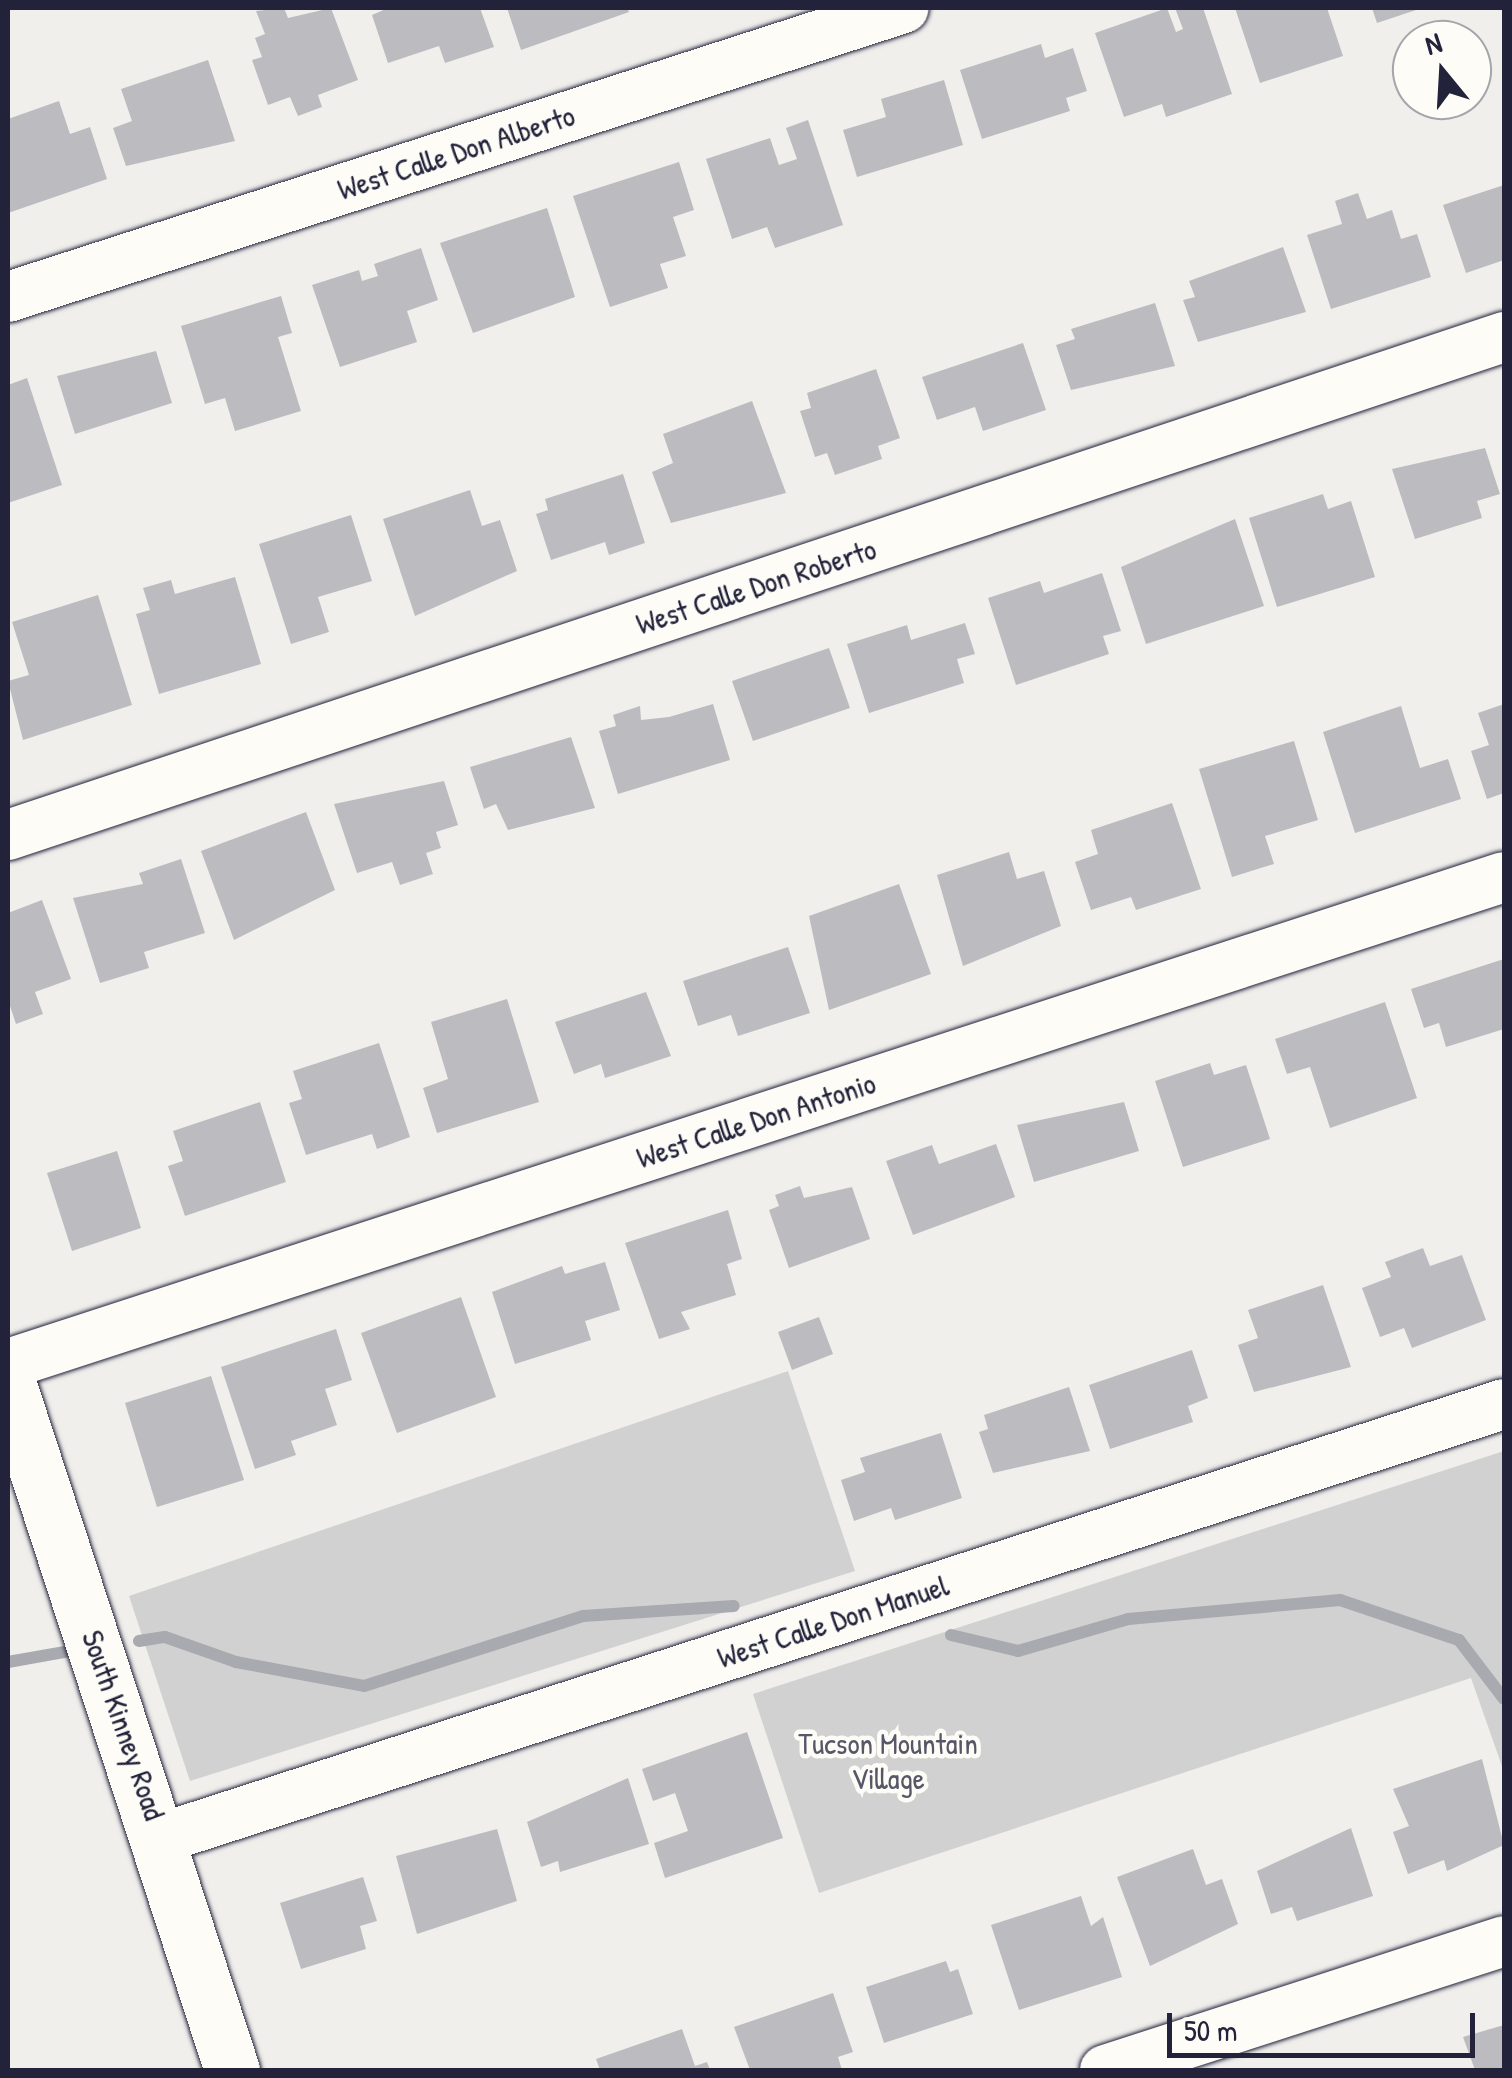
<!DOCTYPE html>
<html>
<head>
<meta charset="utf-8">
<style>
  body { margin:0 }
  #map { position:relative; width:1512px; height:2078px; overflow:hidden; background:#f0efec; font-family:"Patrick Hand",sans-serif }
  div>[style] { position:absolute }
  .green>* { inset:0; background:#d2d1d1 }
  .stream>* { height:12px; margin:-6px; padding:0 6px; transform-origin:6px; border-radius:6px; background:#a9a9b0 }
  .building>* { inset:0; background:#bcbcc0 }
  .roads { filter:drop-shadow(0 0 2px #22223b) drop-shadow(0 0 2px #22223b) }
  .street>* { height:50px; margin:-25px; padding:0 25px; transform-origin:25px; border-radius:25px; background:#fdfcf7 }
  .secondary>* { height:55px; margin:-27.5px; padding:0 27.5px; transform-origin:27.5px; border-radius:27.5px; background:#fdfcf7 }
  span { translate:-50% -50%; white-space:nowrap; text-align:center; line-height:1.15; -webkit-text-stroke:9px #fdfcf7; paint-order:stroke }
  .street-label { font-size:30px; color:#22223b }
  .park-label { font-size:30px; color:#575768 }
  .frame { position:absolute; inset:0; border:10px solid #22223b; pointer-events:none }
  .north { position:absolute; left:1392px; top:20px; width:100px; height:100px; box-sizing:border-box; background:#fdfcf7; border:2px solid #a5a5ac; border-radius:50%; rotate:342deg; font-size:28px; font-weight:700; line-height:40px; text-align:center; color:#22223b }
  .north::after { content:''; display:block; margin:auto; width:35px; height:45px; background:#22223b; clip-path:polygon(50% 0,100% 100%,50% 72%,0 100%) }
  .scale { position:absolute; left:1167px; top:2013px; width:308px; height:45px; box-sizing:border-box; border:5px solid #22223b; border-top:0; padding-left:12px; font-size:30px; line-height:35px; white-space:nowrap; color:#22223b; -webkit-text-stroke:8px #fdfcf7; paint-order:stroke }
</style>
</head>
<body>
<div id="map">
  <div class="green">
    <i style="clip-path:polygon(788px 1371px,855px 1571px,190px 1781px,129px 1596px)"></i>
    <i style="clip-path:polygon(1504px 1451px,1504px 1772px,1471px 1678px,819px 1893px,753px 1694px)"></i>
  </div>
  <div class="stream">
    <i style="left:951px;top:1635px;width:69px;rotate:13.4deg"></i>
    <i style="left:1018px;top:1651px;width:115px;rotate:-16.2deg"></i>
    <i style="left:1128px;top:1619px;width:213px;rotate:-5.1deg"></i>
    <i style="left:1340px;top:1600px;width:126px;rotate:18.6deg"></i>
    <i style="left:1459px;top:1640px;width:74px;rotate:52.7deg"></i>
    <i style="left:139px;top:1641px;width:26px;rotate:-9deg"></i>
    <i style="left:165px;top:1637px;width:75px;rotate:19.4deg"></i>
    <i style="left:236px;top:1662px;width:130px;rotate:10.6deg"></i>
    <i style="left:364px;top:1686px;width:230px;rotate:-17.7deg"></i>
    <i style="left:583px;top:1616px;width:151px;rotate:-3.8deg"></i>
    <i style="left:8px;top:1662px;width:58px;rotate:-10deg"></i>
  </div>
  <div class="building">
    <i style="clip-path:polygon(284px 8px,288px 18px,331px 8px,358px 80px,318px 95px,322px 107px,298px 116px,290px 97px,268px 105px,252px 60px,262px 57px,255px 38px,265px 34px,256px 11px)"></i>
    <i style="clip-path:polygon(388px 8px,480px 8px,494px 47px,445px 63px,439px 46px,388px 63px,372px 15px)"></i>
    <i style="clip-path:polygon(507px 8px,627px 8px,629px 12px,521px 50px)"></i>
    <i style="clip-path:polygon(1167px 8px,1176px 32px,1183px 29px,1175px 8px,1203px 8px,1232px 94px,1166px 117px,1162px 104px,1124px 117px,1095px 33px)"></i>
    <i style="clip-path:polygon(1235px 8px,1327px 8px,1343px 56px,1260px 83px)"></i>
    <i style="clip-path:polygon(1372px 8px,1422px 8px,1377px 23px)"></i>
    <i style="clip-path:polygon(1041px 44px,1045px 58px,1073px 48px,1087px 91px,1066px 98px,1070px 111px,982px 139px,960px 70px)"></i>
    <i style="clip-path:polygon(208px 60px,235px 141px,126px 166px,113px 128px,132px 121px,121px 89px)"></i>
    <i style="clip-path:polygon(944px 80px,963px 145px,857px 177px,843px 130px,886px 117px,881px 99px)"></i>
    <i style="clip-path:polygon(59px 101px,70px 134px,90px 127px,107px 179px,8px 213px,8px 119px)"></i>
    <i style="clip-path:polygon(808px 120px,843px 225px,775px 248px,767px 227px,732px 239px,706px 159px,770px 138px,779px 165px,797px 159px,786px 128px)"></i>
    <i style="clip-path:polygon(679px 162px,694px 210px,673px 217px,686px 256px,660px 264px,668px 288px,610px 307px,573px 196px)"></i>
    <i style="clip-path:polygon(1504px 185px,1504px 260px,1466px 273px,1443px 205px)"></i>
    <i style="clip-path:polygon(1358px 193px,1367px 219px,1392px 210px,1401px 239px,1417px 234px,1431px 277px,1331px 309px,1307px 235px,1342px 224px,1335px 201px)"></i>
    <i style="clip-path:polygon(547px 208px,575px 297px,473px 333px,440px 243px)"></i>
    <i style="clip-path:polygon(1283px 247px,1306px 312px,1198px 342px,1183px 300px,1195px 297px,1189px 281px)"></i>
    <i style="clip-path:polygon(421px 248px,438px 300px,407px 311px,417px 342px,340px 367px,312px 285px,359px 270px,362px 281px,378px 276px,374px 264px)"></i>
    <i style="clip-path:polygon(281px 296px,292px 333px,278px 337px,301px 411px,235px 431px,225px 398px,205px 404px,181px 326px)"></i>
    <i style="clip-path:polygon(1155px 303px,1175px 366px,1071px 390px,1056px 345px,1075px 339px,1071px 329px)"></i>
    <i style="clip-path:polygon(1023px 343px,1046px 410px,983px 431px,975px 407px,937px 420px,922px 377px)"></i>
    <i style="clip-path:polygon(156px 351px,172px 403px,75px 434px,57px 376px)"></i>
    <i style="clip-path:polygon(876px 369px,900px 438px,878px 446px,882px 459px,835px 475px,827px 453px,815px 457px,800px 411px,811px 408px,807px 393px)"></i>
    <i style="clip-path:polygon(27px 378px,62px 485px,8px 503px,8px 385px)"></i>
    <i style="clip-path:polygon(752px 401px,786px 493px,671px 523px,652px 472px,673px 463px,663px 434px)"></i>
    <i style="clip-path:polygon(1485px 448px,1500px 494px,1477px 501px,1482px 518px,1415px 539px,1392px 469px)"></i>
    <i style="clip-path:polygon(623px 474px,645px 543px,609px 555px,605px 542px,551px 560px,536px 514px,548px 510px,545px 499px)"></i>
    <i style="clip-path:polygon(470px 490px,482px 526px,500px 520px,517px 571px,415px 616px,383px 519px)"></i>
    <i style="clip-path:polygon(1323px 494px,1328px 509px,1351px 501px,1375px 577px,1277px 607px,1249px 518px)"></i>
    <i style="clip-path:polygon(351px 515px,372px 581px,318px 597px,329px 632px,291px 644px,259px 544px)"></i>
    <i style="clip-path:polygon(1235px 519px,1264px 606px,1146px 644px,1121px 567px)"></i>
    <i style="clip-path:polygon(1102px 573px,1121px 631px,1103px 636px,1109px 654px,1016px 685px,988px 598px,1040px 581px,1044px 593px)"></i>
    <i style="clip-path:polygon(235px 577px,261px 664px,159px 694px,136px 614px,150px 610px,143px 588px,171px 580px,175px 594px)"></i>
    <i style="clip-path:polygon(98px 595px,132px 705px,23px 740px,8px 681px,29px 675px,12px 622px)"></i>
    <i style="clip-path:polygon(965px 623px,975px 654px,957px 659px,964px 683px,869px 713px,847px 644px,907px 625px,911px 640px)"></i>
    <i style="clip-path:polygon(829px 648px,850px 708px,753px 741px,732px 681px)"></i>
    <i style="clip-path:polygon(713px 704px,730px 760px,618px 794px,599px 731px,616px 726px,613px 715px,640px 706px,641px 720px,669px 717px)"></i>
    <i style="clip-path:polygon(1504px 704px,1504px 793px,1487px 799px,1471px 751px,1489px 745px,1478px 713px)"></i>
    <i style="clip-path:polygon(1401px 706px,1420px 768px,1448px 759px,1461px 799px,1355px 833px,1323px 732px)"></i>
    <i style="clip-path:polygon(571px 737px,595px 808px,508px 830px,496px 804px,484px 809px,470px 767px)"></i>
    <i style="clip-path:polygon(1294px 741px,1318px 820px,1265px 836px,1274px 864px,1232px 877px,1199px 769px)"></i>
    <i style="clip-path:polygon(444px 781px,458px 825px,436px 832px,441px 848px,426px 853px,433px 874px,400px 885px,392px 862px,357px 873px,334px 804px)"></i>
    <i style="clip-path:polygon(1172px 803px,1201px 889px,1136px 910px,1131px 897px,1091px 910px,1075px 862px,1098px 854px,1091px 830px)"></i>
    <i style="clip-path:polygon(306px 812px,335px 890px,234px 940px,201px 851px)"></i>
    <i style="clip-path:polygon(1009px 852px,1017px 879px,1044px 871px,1061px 926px,963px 966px,937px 875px)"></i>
    <i style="clip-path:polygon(181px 859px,205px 933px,144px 952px,149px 968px,100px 983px,73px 898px,143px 884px,139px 873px)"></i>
    <i style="clip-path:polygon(899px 884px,931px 974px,829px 1010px,809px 916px)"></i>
    <i style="clip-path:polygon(42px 900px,71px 979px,35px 992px,43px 1014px,16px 1024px,8px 1000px,8px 913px)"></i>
    <i style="clip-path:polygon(788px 947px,810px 1013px,738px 1036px,731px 1015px,698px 1026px,683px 981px)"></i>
    <i style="clip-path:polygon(1504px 959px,1504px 1029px,1446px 1047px,1439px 1023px,1424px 1028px,1411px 989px)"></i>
    <i style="clip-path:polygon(646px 992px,671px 1056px,605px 1078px,601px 1064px,574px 1074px,555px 1022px)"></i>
    <i style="clip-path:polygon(507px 999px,539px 1102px,437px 1133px,423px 1088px,448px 1079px,431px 1022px)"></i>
    <i style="clip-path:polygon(1385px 1002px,1417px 1098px,1330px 1128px,1310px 1067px,1287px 1074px,1275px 1039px)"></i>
    <i style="clip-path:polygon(379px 1043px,410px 1137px,377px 1149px,372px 1134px,306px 1155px,289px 1103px,302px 1099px,293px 1071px)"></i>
    <i style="clip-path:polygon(1210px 1063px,1214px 1075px,1246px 1065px,1270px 1139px,1183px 1167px,1155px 1081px)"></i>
    <i style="clip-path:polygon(260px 1102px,286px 1182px,185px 1216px,168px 1166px,183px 1161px,173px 1131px)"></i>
    <i style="clip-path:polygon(1124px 1102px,1139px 1151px,1034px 1182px,1017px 1125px)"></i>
    <i style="clip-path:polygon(996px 1144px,1015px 1197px,913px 1235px,886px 1161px,932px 1145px,939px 1164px)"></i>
    <i style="clip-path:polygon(117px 1151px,141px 1228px,72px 1251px,47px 1173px)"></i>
    <i style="clip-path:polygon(800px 1186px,804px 1198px,852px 1187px,870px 1239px,789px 1268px,769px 1210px,779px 1206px,775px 1195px)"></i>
    <i style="clip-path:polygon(728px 1210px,742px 1259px,727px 1264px,736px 1295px,681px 1312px,690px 1329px,659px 1339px,625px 1243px)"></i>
    <i style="clip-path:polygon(1423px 1248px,1430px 1266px,1462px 1255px,1486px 1320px,1412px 1348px,1404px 1328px,1380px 1337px,1362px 1288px,1391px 1277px,1385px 1262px)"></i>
    <i style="clip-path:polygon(605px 1262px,620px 1310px,585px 1321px,591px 1340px,515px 1364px,492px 1292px,562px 1266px,565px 1274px)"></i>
    <i style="clip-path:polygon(1323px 1285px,1351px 1367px,1254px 1392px,1238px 1345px,1258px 1338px,1248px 1310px)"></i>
    <i style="clip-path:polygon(461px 1297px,496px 1397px,397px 1433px,361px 1333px)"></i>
    <i style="clip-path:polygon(819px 1317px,833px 1354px,792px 1370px,778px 1332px)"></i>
    <i style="clip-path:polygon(336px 1329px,352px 1380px,325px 1389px,337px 1425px,291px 1441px,296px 1455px,255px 1469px,221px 1367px)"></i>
    <i style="clip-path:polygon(1192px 1350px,1208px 1398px,1188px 1406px,1193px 1422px,1110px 1449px,1089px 1385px)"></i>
    <i style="clip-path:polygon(211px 1376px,244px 1480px,157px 1507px,125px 1403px)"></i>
    <i style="clip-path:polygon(1069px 1387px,1090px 1451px,993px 1473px,979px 1432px,988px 1429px,984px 1415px)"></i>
    <i style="clip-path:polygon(941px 1433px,962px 1498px,895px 1520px,891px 1508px,854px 1521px,841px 1480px,865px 1472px,860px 1458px)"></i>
    <i style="clip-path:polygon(747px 1732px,783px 1838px,665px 1878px,654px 1843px,688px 1831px,675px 1793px,653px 1801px,642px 1769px)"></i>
    <i style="clip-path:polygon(1482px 1759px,1504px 1845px,1447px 1871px,1444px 1860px,1408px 1874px,1393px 1832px,1409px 1826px,1393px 1789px)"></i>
    <i style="clip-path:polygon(628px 1778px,649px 1844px,560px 1872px,558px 1861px,541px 1867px,527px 1822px)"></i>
    <i style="clip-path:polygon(1351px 1828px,1373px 1896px,1297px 1921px,1292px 1907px,1271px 1914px,1257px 1871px)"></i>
    <i style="clip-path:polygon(497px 1829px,517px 1901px,417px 1934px,396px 1856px)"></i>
    <i style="clip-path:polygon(1193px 1849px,1206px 1885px,1222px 1879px,1238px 1924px,1150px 1966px,1117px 1877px)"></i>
    <i style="clip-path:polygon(363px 1877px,377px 1921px,360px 1926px,366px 1949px,301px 1969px,280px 1903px)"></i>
    <i style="clip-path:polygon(1081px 1896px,1091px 1926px,1103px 1917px,1122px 1977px,1019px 2010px,991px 1925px)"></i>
    <i style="clip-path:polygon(946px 1961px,950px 1972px,958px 1969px,973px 2014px,884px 2043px,866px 1987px)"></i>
    <i style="clip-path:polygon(833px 1993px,853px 2052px,838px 2057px,842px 2070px,750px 2070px,734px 2027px)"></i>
    <i style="clip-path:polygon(1504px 2025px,1504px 2070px,1475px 2070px,1463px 2037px)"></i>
    <i style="clip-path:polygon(682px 2029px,695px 2066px,707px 2062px,710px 2070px,600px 2070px,596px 2059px)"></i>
  </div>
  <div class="roads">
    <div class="street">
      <i style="left:8px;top:297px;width:941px;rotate:-17.88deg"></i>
      <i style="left:8px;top:835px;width:1577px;rotate:-18.41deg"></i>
      <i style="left:8px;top:1364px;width:1573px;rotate:-18.03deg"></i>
      <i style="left:162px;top:1838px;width:1410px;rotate:-17.92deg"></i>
      <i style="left:1105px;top:2070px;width:419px;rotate:-17.9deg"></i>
    </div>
    <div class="secondary">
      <i style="left:8px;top:1382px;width:724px;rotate:71.97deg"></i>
    </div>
  </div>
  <div class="street-label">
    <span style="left:456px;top:152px;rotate:-18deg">West Calle Don Alberto</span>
    <span style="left:756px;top:586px;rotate:-18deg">West Calle Don Roberto</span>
    <span style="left:756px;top:1120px;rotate:-18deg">West Calle Don Antonio</span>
    <span style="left:833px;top:1621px;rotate:-18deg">West Calle Don Manuel</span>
    <span style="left:124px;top:1725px;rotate:71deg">South Kinney Road</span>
  </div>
  <div class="park-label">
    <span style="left:888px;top:1760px">Tucson Mountain<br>Village</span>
  </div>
  <div class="frame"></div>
  <div class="north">N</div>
  <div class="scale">50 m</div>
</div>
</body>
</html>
